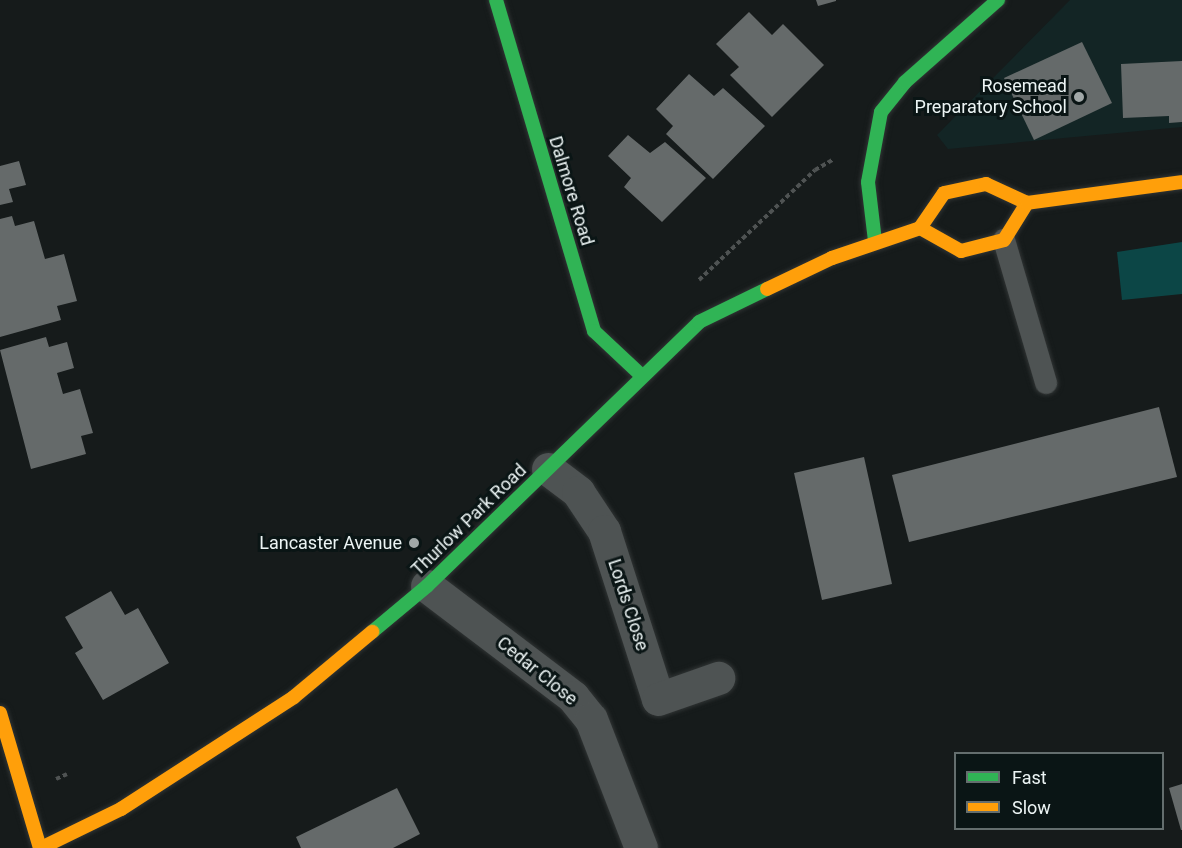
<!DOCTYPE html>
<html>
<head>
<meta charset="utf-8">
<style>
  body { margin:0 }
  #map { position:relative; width:1182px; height:848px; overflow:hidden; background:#161b1b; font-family:Roboto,sans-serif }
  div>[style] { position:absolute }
  .built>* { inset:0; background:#132525 }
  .green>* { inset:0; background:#0c4646 }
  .building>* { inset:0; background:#656a6a }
  .path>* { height:4px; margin-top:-2px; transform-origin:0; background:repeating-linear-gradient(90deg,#4f5353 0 4.5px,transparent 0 7.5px) }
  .roads { filter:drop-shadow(0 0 2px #303434) drop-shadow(0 0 2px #303434) }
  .lane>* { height:22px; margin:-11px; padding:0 11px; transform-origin:11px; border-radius:11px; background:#4e5353 }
  .street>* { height:33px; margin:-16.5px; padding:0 16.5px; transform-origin:16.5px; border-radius:16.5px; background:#4e5353 }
  .fast>* { height:14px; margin:-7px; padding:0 7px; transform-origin:7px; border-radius:7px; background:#30b455 }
  .slow>* { height:14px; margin:-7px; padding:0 7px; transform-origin:7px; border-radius:7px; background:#ff9f0a }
  .dots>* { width:16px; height:16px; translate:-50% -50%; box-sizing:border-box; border:3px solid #0a1515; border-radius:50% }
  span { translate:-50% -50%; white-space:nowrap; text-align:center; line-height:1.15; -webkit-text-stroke:6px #0a1515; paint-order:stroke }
  .poi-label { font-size:18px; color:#ecf4f4 }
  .right { translate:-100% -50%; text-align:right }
  .street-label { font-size:18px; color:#ecf4f4 }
  .legend { position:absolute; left:954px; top:752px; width:210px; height:78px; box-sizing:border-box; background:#0a1515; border:2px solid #646e6e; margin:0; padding:8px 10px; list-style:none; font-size:18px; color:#ecf4f4 }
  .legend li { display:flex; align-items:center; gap:12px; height:30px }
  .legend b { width:30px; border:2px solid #646e6e }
</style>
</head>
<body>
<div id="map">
  <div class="built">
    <i style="clip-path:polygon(1070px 0,1182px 0,1182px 127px,948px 149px,937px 135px)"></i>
  </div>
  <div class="green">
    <i style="clip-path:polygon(1182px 242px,1182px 294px,1122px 300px,1117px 252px)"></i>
  </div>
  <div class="building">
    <i style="clip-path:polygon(816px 0,836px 0,836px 1px,818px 6px)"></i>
    <i style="clip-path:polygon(749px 12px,772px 35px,783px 24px,824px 65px,772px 117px,730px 75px,739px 67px,716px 44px)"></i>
    <i style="clip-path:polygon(1082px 42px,1112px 103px,1034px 140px,1004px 78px)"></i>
    <i style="clip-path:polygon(1182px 61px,1182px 122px,1169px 123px,1169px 116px,1123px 118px,1121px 64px)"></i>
    <i style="clip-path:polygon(689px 74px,714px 96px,723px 88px,765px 126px,713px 179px,666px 134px,673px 126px,656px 109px)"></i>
    <i style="clip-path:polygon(628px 135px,650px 153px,665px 142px,706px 178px,662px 222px,624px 187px,631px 178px,608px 156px)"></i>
    <i style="clip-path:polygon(19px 161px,26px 185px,9px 189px,13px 202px,0 205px,0 166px)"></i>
    <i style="clip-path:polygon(12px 216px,15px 226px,34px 221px,45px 259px,64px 254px,77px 301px,57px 306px,61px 320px,0 337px,0 219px)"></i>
    <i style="clip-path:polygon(46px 337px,49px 347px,67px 342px,74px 368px,57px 373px,63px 394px,80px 389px,93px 433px,81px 436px,86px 454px,31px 469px,0 350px)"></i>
    <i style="clip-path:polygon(1159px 407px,1177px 477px,909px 542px,892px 475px)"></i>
    <i style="clip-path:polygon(864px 457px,892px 584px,822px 600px,794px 473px)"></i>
    <i style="clip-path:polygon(111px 591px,125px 615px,138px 608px,169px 663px,103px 700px,75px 653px,83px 648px,65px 617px)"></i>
    <i style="clip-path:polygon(1182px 784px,1182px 830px,1181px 830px,1169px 788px)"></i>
    <i style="clip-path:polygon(397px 788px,420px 834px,393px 848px,301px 848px,296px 837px)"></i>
  </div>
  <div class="path">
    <i style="left:699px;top:280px;width:160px;rotate:-43.5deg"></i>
    <i style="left:815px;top:170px;width:22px;rotate:-30deg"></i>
    <i style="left:56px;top:779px;width:12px;rotate:-24deg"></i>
  </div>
  <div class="roads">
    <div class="lane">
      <i style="left:1004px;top:240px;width:149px;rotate:73.6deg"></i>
    </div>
    <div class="street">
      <i style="left:548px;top:469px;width:38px;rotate:37deg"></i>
      <i style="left:578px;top:492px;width:47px;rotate:56.3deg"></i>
      <i style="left:604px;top:531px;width:176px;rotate:72.2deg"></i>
      <i style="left:658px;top:699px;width:64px;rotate:-19.3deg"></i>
      <i style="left:427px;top:586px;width:183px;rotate:37.2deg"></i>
      <i style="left:573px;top:697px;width:28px;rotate:51deg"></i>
      <i style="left:591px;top:719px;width:138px;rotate:68.8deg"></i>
    </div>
    <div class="fast">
      <i style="left:496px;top:0;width:345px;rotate:73.5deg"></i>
      <i style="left:594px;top:331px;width:63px;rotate:43.1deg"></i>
      <i style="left:875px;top:241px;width:59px;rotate:-96.8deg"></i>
      <i style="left:868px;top:182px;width:71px;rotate:-79.5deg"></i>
      <i style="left:881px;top:112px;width:38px;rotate:-51deg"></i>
      <i style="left:905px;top:82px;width:124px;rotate:-41.4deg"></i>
      <i style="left:372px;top:632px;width:72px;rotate:-39.9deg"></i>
      <i style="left:427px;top:586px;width:379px;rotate:-44.1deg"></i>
      <i style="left:699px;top:322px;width:76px;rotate:-25.9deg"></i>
    </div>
    <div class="slow">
      <i style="left:920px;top:228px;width:47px;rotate:29.3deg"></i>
      <i style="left:961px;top:251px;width:44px;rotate:-14.3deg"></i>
      <i style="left:1004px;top:240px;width:44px;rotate:-58.1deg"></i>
      <i style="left:767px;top:289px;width:72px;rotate:-25.5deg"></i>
      <i style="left:832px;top:258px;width:93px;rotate:-18.8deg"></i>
      <i style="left:920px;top:228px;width:42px;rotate:-55.6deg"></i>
      <i style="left:944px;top:193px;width:43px;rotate:-12.1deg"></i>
      <i style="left:986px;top:184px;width:45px;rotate:24.9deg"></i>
      <i style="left:1027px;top:203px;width:156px;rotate:-7.7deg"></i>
      <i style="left:0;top:713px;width:141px;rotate:73.5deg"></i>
      <i style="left:41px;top:848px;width:89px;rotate:-26deg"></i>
      <i style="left:121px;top:809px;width:206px;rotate:-32.9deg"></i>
      <i style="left:294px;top:697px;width:102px;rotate:-39.8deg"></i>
    </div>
  </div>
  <div class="dots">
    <i style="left:1079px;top:97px;background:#a1a8a8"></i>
    <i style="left:414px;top:543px;background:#a1a8a8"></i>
  </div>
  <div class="poi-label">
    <span class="right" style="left:1067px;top:97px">Rosemead<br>Preparatory School</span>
    <span class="right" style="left:402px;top:543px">Lancaster Avenue</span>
  </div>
  <div class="street-label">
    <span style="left:571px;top:191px;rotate:73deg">Dalmore Road</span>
    <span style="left:469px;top:520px;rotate:-44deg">Thurlow Park Road</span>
    <span style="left:628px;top:605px;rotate:72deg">Lords Close</span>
    <span style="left:537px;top:671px;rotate:39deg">Cedar Close</span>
  </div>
  <ul class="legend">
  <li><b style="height:8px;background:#30b455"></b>Fast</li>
  <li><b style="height:8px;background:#ff9f0a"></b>Slow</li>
  </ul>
</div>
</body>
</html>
